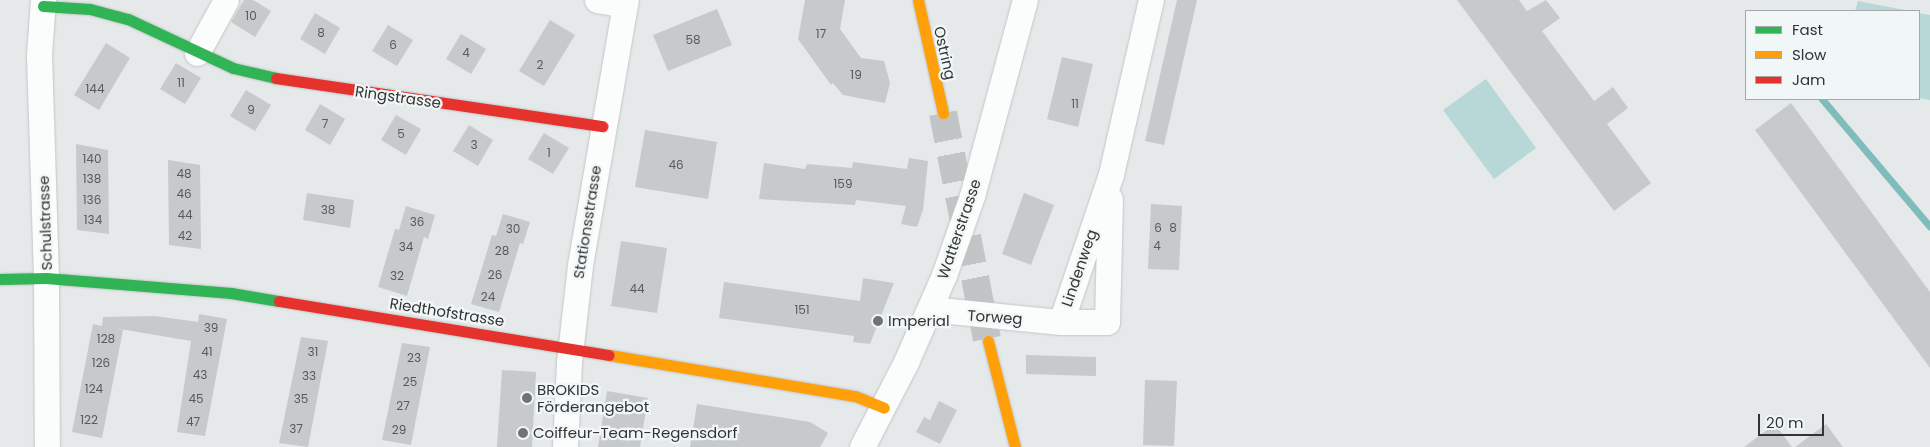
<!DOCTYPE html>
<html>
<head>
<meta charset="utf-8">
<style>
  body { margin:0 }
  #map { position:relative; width:1930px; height:447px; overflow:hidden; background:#e5e9e9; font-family:Poppins,sans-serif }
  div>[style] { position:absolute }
  .green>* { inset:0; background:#b7d8d7 }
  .stream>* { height:7px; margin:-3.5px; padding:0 3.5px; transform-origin:3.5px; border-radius:3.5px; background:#7fbcbb }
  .building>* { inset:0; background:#c7caca }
  .secondary-tunnel>* { height:28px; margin-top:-14px; transform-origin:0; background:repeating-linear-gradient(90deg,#c1c5c5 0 28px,transparent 0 42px) }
  .roads { filter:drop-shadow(0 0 1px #c3c6c6) drop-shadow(0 0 1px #c3c6c6) }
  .street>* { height:25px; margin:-12.5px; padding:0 12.5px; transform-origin:12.5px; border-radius:12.5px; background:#fbfcfc }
  .fast>* { height:11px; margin:-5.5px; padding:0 5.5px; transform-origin:5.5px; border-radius:5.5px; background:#30b455 }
  .slow>* { height:11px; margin:-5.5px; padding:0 5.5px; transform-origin:5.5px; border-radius:5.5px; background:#ff9f0a }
  .jam>* { height:11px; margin:-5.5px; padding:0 5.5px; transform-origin:5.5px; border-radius:5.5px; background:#e5322d }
  .dots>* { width:14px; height:14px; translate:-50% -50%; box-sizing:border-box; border:2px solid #f1f7f7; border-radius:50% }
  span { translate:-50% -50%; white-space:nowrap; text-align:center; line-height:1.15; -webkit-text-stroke:4.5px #f1f7f7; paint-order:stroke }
  .number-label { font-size:12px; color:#575a5a }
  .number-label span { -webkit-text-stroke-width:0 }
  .street-label { font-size:15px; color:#323434 }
  .poi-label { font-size:15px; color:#323434 }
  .left { translate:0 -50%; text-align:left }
  .legend { position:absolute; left:1745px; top:10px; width:175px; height:90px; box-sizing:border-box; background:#f1f7f7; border:1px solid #a5a9a9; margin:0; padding:6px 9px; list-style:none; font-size:15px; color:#323434 }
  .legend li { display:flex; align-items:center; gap:10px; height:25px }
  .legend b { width:25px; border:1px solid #a5a9a9 }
  .scale { position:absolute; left:1758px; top:414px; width:66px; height:22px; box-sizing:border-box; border:2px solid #323434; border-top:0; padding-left:6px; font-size:15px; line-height:18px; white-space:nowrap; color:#323434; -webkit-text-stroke:4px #f1f7f7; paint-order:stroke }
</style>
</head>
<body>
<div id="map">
  <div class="green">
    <i style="clip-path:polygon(1858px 1px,1910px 11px,1855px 11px)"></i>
    <i style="clip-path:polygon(1919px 13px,1930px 15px,1930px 100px,1919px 98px)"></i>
    <i style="clip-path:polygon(1486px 79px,1536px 148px,1494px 179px,1443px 110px)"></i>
  </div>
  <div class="stream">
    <i style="left:1822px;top:99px;width:167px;rotate:49.8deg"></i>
  </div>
  <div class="building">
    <i style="clip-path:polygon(244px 0,253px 0,271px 11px,255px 37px,231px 22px)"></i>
    <i style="clip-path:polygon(805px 0,845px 0,840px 29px,861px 58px,884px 61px,890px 83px,885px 103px,843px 95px,833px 83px,831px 85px,798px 39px)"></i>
    <i style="clip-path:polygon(1177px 0,1197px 0,1164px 145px,1145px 141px)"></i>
    <i style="clip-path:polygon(1457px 0,1519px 0,1527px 11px,1546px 0,1560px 18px,1542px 31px,1594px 101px,1613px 87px,1628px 108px,1607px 124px,1651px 183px,1614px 211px)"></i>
    <i style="clip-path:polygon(717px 9px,732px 45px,668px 71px,653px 35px)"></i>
    <i style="clip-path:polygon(315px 13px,340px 28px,325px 54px,300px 39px)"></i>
    <i style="clip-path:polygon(550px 20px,575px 35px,544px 86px,519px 71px)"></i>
    <i style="clip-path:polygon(388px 25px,413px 40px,397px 66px,372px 51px)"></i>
    <i style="clip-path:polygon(461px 34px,486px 49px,471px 74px,446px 59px)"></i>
    <i style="clip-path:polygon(106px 43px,130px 58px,99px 110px,74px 95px)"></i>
    <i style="clip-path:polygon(1062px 57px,1093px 64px,1078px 127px,1047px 119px)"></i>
    <i style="clip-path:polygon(176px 63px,201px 78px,185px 104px,160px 89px)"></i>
    <i style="clip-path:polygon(246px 90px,271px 105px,255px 131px,230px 116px)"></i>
    <i style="clip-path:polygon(1791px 103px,1930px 292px,1930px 368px,1755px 130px)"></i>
    <i style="clip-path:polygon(320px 104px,345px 119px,330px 145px,305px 130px)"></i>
    <i style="clip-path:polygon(396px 115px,421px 129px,406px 155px,381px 140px)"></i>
    <i style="clip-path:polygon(469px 125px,493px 140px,478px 166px,453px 151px)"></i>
    <i style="clip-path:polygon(645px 130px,717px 142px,708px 199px,635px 187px)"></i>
    <i style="clip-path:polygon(544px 133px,569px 148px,553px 174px,528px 159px)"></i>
    <i style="clip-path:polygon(76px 144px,108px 150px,109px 234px,77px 230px)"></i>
    <i style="clip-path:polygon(909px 158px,928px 161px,923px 210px,917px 227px,901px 224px,906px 206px,856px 200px,855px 205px,759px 199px,764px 163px,805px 169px,807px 164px,852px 168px,853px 162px,907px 169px)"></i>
    <i style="clip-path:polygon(168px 160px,200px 165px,201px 249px,169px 245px)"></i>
    <i style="clip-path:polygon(307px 193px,354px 200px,350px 228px,303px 220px)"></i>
    <i style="clip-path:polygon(1024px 193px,1054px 205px,1031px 265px,1002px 254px)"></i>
    <i style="clip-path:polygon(1151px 204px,1182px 206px,1179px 270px,1148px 269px)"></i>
    <i style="clip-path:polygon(406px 206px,435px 215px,428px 239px,424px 237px,407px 296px,378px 287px,395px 229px,399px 230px)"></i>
    <i style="clip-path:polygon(503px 214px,530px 222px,523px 244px,520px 243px,499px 312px,471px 304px,492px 235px,496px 236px)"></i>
    <i style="clip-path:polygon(621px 241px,667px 248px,657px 313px,611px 306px)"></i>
    <i style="clip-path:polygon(863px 278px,894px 283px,870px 344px,853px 342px,854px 336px,719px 318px,724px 282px,860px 301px)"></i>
    <i style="clip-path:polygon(199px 314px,227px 319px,205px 436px,177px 432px,191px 341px,114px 328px,123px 330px,102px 438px,72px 432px,93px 324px,102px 326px,103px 317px,155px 316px,198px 322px)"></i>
    <i style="clip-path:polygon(301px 337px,328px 341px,308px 447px,279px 443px)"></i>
    <i style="clip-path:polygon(402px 343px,430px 347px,411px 445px,382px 440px)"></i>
    <i style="clip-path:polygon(1026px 355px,1096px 357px,1096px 376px,1026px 374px)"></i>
    <i style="clip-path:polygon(502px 370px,536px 372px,532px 447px,497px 447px)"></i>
    <i style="clip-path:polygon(1145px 380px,1177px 381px,1174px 446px,1143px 445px)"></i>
    <i style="clip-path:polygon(607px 391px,648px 398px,640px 447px,598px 447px)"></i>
    <i style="clip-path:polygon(939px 401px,957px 410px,940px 444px,916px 432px,924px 417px,930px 420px)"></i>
    <i style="clip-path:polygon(697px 404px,810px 422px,828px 433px,820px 447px,690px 447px)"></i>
    <i style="clip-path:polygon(1775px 424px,1792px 447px,1744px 447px)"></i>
    <i style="clip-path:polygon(1826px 424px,1843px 447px,1795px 447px)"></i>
  </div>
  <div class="secondary-tunnel">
    <i style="left:943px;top:113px;width:230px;rotate:79deg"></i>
  </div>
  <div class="roads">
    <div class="street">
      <i style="left:43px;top:0;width:55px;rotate:94.2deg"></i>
      <i style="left:39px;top:55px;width:223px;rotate:88.2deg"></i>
      <i style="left:46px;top:278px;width:169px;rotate:89.7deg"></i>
      <i style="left:597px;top:0;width:28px;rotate:10deg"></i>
      <i style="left:197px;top:53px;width:60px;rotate:-61.3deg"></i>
      <i style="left:930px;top:309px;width:132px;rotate:5.7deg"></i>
      <i style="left:1061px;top:322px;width:46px"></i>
      <i style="left:1107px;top:322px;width:123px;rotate:-88.6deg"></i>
      <i style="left:1061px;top:322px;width:156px;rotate:-71.3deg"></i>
      <i style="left:1111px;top:174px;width:179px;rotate:-77.1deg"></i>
      <i style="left:565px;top:447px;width:85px;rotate:-87.3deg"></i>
      <i style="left:569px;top:362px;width:98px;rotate:-83.5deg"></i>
      <i style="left:580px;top:265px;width:269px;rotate:-80.2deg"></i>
      <i style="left:862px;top:447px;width:96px;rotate:-62.6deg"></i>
      <i style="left:906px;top:362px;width:95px;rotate:-66.4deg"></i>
      <i style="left:944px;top:275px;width:84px;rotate:-70.5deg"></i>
      <i style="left:972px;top:196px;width:203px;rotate:-74.9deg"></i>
    </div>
    <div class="fast">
      <i style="left:43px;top:6px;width:47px;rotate:3.7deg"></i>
      <i style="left:90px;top:9px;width:39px;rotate:15deg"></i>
      <i style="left:128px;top:19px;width:116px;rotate:25deg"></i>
      <i style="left:233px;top:68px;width:44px;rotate:13.1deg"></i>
      <i style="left:0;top:279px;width:46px;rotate:-1.2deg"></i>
      <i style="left:46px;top:278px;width:186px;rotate:4.6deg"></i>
      <i style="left:231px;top:293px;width:49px;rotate:9.5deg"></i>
    </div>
    <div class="slow">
      <i style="left:918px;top:0;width:116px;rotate:77.5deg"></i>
      <i style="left:988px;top:341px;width:109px;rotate:75.7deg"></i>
      <i style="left:609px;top:355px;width:249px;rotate:9.5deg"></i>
      <i style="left:855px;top:396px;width:31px;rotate:22deg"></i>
    </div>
    <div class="jam">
      <i style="left:276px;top:78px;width:330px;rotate:8.4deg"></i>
      <i style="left:279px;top:301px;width:334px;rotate:9.3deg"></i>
    </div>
  </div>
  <div class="dots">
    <i style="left:878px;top:321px;background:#717373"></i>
    <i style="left:527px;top:398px;background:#717373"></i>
    <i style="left:523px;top:433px;background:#717373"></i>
  </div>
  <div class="number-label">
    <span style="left:251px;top:16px">10</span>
    <span style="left:321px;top:33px">8</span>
    <span style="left:821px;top:34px">17</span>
    <span style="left:693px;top:40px">58</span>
    <span style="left:393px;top:45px">6</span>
    <span style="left:466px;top:53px">4</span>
    <span style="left:540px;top:65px">2</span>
    <span style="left:856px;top:75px">19</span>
    <span style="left:181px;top:83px">11</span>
    <span style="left:95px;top:89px">144</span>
    <span style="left:1075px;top:104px">11</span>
    <span style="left:251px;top:110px">9</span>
    <span style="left:325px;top:124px">7</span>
    <span style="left:401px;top:134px">5</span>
    <span style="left:474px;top:145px">3</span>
    <span style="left:549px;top:153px">1</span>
    <span style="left:92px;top:159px">140</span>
    <span style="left:676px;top:165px">46</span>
    <span style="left:184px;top:174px">48</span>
    <span style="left:92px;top:179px">138</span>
    <span style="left:843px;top:184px">159</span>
    <span style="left:184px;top:194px">46</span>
    <span style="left:92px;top:200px">136</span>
    <span style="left:328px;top:210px">38</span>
    <span style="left:185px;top:215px">44</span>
    <span style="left:93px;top:220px">134</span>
    <span style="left:417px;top:222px">36</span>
    <span style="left:1158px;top:228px">6</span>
    <span style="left:1173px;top:228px">8</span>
    <span style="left:513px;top:229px">30</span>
    <span style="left:185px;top:236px">42</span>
    <span style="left:1157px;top:246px">4</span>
    <span style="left:406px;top:247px">34</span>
    <span style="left:502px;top:251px">28</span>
    <span style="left:495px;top:275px">26</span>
    <span style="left:397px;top:276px">32</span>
    <span style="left:637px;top:289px">44</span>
    <span style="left:488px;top:297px">24</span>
    <span style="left:802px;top:310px">151</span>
    <span style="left:211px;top:328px">39</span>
    <span style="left:106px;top:339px">128</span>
    <span style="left:207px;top:352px">41</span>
    <span style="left:313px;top:352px">31</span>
    <span style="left:414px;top:358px">23</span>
    <span style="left:101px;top:363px">126</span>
    <span style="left:200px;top:375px">43</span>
    <span style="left:309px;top:376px">33</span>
    <span style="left:410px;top:382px">25</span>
    <span style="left:94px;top:389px">124</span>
    <span style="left:196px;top:399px">45</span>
    <span style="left:301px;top:399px">35</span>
    <span style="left:403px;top:406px">27</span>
    <span style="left:89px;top:420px">122</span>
    <span style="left:193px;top:422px">47</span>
    <span style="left:296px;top:429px">37</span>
    <span style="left:399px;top:430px">29</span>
  </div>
  <div class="street-label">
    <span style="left:945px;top:53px;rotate:77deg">Ostring</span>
    <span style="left:398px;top:97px;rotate:8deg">Ringstrasse</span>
    <span style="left:587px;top:222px;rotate:-81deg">Stationsstrasse</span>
    <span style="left:45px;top:223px;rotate:-92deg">Schulstrasse</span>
    <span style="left:959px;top:229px;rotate:-71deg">Watterstrasse</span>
    <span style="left:1079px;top:268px;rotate:-71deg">Lindenweg</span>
    <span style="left:447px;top:312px;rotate:9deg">Riedthofstrasse</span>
    <span style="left:995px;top:317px;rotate:4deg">Torweg</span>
  </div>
  <div class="poi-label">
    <span class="left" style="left:888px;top:321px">Imperial</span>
    <span class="left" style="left:537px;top:398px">BROKIDS<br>Förderangebot</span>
    <span class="left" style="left:533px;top:433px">Coiffeur-Team-Regensdorf</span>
  </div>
  <ul class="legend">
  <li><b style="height:6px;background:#30b455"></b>Fast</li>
  <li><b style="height:6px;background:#ff9f0a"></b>Slow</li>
  <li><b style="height:6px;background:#e5322d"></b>Jam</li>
  </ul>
  <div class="scale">20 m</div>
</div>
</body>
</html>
